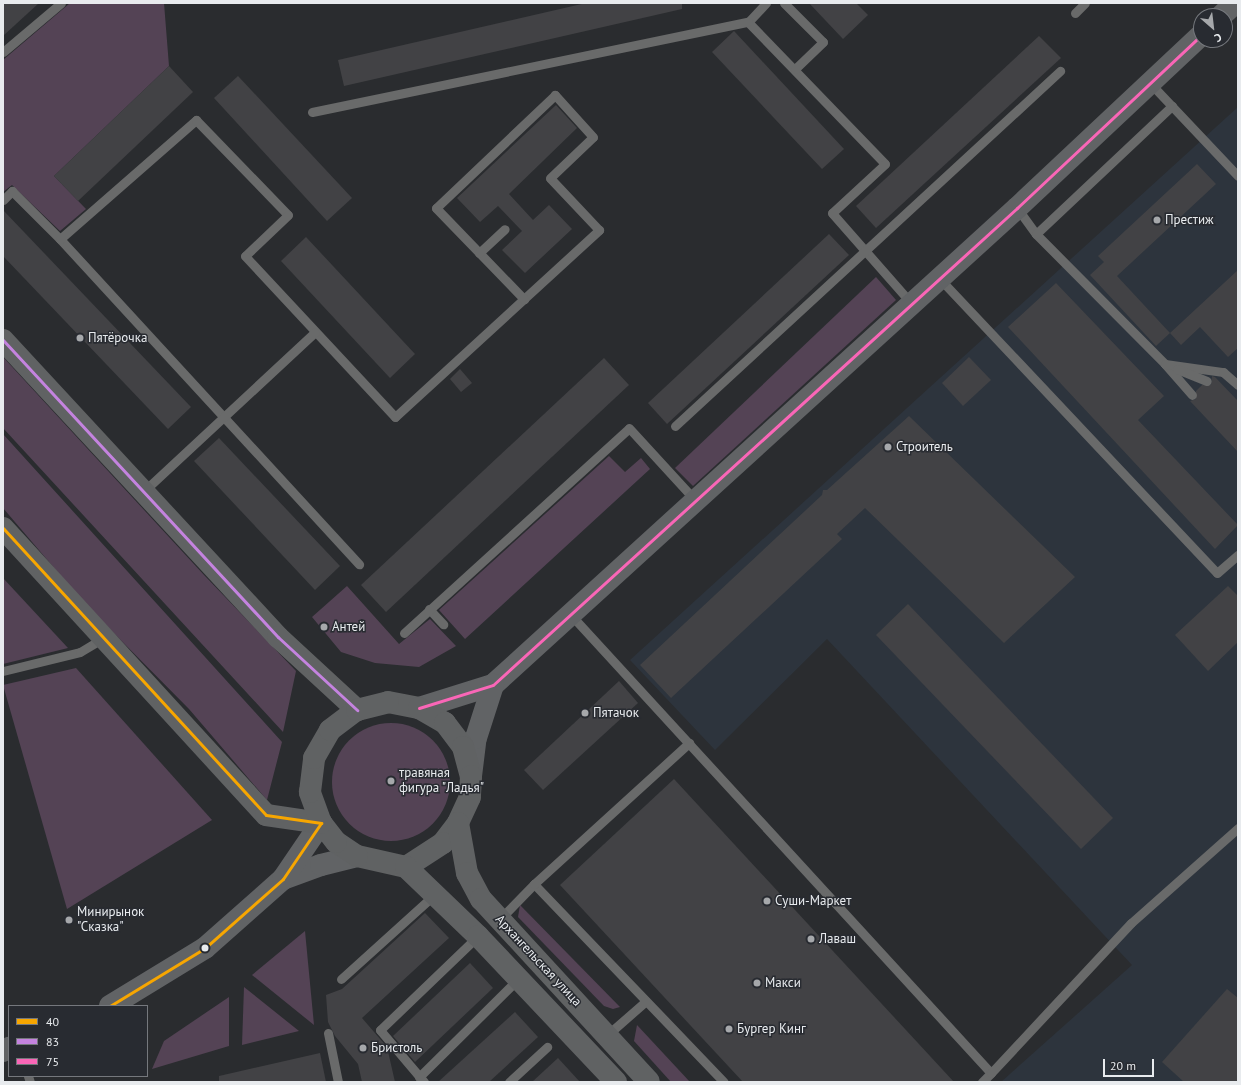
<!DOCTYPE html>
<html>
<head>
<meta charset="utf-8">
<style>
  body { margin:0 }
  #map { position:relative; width:1241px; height:1085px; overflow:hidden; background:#2a2c2f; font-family:"PT Sans",sans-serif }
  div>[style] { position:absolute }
  .built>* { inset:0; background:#2d343d }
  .green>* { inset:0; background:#544355 }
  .round { border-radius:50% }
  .building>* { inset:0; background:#424245 }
  .lane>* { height:9px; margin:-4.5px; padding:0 4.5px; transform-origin:4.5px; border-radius:4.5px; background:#696a6a }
  .secondary>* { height:22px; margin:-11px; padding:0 11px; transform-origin:11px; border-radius:11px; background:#616365 }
  .primary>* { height:22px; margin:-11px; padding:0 11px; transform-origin:11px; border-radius:11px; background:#606263 }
  .bus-1>* { height:3px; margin:-1.5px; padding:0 1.5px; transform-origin:1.5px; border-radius:1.5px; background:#f7a600 }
  .bus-2>* { height:3px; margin:-1.5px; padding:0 1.5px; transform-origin:1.5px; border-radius:1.5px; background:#c483df }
  .bus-3>* { height:3px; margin:-1.5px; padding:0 1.5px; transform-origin:1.5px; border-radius:1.5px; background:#fa66b7 }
  .dots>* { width:11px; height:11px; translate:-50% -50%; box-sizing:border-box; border:2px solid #282b31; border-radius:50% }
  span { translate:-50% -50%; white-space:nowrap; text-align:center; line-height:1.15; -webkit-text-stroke:3px #282b31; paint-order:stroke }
  .poi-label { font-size:13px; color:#e8ebee }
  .left { translate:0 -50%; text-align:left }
  .street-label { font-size:13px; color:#e8ebee }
  .frame { position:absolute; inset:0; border:4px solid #e8ebee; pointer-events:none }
  .legend { position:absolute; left:8px; top:1005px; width:140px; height:72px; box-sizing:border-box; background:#282b31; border:1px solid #75787d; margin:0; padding:5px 7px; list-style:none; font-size:12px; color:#e8ebee }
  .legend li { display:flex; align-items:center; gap:8px; height:20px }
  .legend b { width:20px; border:1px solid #75787d }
  .north { position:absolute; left:1193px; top:8px; width:40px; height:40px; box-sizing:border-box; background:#282b31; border:1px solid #75787d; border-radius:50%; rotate:152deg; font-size:11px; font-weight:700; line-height:16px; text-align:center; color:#e8ebee }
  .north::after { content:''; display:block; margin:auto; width:14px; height:18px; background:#a6a8ab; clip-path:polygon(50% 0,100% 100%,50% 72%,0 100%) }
  .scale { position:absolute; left:1103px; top:1059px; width:51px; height:18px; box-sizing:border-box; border:2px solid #e8ebee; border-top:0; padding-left:5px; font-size:12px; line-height:14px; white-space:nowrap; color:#e8ebee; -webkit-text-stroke:3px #282b31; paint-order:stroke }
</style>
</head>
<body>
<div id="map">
  <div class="built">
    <i style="clip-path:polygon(1238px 107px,1238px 1082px,1001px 1082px,1132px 965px,827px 639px,715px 750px,630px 660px)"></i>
  </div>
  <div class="green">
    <i style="clip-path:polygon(70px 3px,164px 3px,169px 66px,54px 176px,86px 209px,60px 231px,12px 185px,3px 192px,3px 60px)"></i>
    <i style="clip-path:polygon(876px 277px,896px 300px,693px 486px,675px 468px)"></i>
    <i style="clip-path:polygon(3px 357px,204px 575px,296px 671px,283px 732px,3px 428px)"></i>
    <i style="clip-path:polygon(3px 434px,282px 742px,267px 800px,189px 709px,85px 604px,3px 508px)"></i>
    <i style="clip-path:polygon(609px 456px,625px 472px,641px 458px,650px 469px,465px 639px,439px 610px)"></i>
    <i style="clip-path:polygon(3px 578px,68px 648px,3px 664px)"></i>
    <i style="clip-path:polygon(347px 586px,399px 644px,430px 619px,456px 646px,419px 667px,375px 663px,341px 652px,312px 617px)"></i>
    <i style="clip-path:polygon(76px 668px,212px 820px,67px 909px,3px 685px)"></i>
    <i class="round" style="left:332px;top:723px;width:118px;height:118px"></i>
    <i style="clip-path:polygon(520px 905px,620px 1007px,613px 1009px,604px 1006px,518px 917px)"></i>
    <i style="clip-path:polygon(305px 931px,314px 1025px,252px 975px)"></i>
    <i style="clip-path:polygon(244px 987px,299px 1031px,242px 1045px)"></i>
    <i style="clip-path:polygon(229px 997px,229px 1046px,152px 1069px,164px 1041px)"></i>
    <i style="clip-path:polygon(637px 1025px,690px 1082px,671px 1082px,634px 1041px)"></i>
  </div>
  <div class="building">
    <i style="clip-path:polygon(3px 3px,39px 3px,3px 36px)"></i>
    <i style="clip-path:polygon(586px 3px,682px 3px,682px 9px,344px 86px,338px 60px)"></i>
    <i style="clip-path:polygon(809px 3px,856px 3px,868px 15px,843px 39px)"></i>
    <i style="clip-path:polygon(734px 31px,844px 149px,822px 169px,712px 52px)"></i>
    <i style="clip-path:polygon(1039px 36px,1061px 58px,876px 228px,856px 206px)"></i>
    <i style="clip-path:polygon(169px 66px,193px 92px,78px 201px,54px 176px)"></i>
    <i style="clip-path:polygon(238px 76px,352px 198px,327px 221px,214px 98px)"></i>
    <i style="clip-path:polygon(556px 105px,577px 128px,509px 194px,533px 220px,549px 205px,572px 229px,525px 273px,502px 250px,522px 231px,498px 206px,480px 222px,457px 198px)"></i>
    <i style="clip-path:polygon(1197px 164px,1216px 184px,1117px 276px,1170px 333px,1156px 346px,1090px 275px,1104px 262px,1098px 256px)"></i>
    <i style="clip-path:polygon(3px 210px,191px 407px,168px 429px,3px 256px)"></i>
    <i style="clip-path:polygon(829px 234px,849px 255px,667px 424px,648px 403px)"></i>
    <i style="clip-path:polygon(306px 237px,415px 354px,390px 378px,281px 261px)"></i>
    <i style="clip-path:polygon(1238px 270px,1238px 348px,1228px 357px,1200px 327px,1181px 345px,1170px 333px)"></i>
    <i style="clip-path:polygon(1056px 283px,1164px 396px,1138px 420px,1238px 525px,1215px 549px,1008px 327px)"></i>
    <i style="clip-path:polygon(969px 357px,991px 380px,963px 406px,942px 383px)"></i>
    <i style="clip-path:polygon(604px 358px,629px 385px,386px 612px,361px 585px)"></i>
    <i style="clip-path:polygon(460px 369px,472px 383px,461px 392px,450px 379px)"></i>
    <i style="clip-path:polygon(1212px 376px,1215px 377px,1238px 401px,1238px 452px,1190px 401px,1196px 399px,1196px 391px,1202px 385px,1211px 385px)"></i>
    <i style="clip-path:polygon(909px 416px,1075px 577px,1004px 643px,865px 508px,837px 534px,842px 539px,671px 698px,640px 665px,822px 495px,823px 490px,827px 490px)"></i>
    <i style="clip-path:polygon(219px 438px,340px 566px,315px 590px,194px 461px)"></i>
    <i style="clip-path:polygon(1228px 586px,1238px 596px,1238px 642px,1208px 671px,1175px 635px)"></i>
    <i style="clip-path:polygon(908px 604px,1113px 818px,1081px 849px,876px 635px)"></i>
    <i style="clip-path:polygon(619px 681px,638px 703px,543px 790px,524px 770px)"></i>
    <i style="clip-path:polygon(674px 779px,954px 1082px,743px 1082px,560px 885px)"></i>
    <i style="clip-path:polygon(425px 913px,449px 938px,362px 1018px,387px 1047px,395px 1082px,362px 1082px,358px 1064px,335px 1036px,328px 1022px,326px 995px,342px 989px)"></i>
    <i style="clip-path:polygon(470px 963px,493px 988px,415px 1062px,393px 1036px)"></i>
    <i style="clip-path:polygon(1227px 989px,1238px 998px,1238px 1082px,1184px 1082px,1162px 1062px)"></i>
    <i style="clip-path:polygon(515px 1012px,538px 1037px,489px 1082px,438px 1082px)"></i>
    <i style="clip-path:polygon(320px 1053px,326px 1082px,219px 1082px,219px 1076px)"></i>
    <i style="clip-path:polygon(558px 1058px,580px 1082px,532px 1082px)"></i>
  </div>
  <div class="lane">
    <i style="left:766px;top:3px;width:26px;rotate:133deg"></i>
    <i style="left:748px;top:22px;width:197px;rotate:46deg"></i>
    <i style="left:885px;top:164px;width:72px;rotate:137.2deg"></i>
    <i style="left:832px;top:213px;width:120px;rotate:48.7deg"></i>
    <i style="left:784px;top:3px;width:55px;rotate:45deg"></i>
    <i style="left:823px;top:42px;width:39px;rotate:136deg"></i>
    <i style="left:1075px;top:13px;width:14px;rotate:-45deg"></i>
    <i style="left:3px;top:52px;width:76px;rotate:-40.2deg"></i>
    <i style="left:1150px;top:83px;width:128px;rotate:46.6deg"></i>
    <i style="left:312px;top:112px;width:445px;rotate:-11.7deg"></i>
    <i style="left:3px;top:200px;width:13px;rotate:-45deg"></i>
    <i style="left:12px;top:191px;width:68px;rotate:45deg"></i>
    <i style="left:60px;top:239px;width:442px;rotate:47.4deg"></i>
    <i style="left:1017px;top:208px;width:32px;rotate:54deg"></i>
    <i style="left:1036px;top:234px;width:183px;rotate:45.2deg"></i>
    <i style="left:1165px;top:364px;width:41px;rotate:48.9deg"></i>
    <i style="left:1036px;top:234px;width:187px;rotate:-43.3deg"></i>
    <i style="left:60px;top:239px;width:181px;rotate:-41.2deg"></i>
    <i style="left:196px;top:120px;width:132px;rotate:45.9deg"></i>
    <i style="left:288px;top:215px;width:59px;rotate:136.4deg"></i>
    <i style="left:245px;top:256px;width:220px;rotate:47deg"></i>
    <i style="left:395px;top:417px;width:277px;rotate:-42.5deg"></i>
    <i style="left:599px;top:230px;width:71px;rotate:-133.3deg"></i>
    <i style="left:550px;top:178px;width:59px;rotate:-43.6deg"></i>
    <i style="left:593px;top:137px;width:57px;rotate:-132.1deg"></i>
    <i style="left:555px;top:95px;width:164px;rotate:136.5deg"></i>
    <i style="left:436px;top:208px;width:127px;rotate:46deg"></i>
    <i style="left:479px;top:253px;width:35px;rotate:-43deg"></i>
    <i style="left:939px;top:278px;width:405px;rotate:46.7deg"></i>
    <i style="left:1217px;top:573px;width:28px;rotate:-41deg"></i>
    <i style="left:1165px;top:364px;width:59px;rotate:7.9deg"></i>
    <i style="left:1223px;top:372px;width:20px;rotate:41deg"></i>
    <i style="left:1177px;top:369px;width:32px;rotate:22deg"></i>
    <i style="left:675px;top:426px;width:524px;rotate:-42.68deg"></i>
    <i style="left:144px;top:491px;width:233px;rotate:-42.9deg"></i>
    <i style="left:429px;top:609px;width:21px;rotate:47deg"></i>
    <i style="left:571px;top:615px;width:621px;rotate:47.48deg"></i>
    <i style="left:991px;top:1073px;width:13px;rotate:135deg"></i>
    <i style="left:404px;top:633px;width:304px;rotate:-42.3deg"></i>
    <i style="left:629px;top:428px;width:98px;rotate:47.5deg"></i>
    <i style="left:3px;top:671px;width:79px;rotate:-13.9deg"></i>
    <i style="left:80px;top:652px;width:27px;rotate:-31deg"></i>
    <i style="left:534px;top:884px;width:274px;rotate:46.2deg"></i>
    <i style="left:500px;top:919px;width:49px;rotate:-45.8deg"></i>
    <i style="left:534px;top:884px;width:210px;rotate:-42.3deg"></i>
    <i style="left:341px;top:979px;width:127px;rotate:-42.1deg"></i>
    <i style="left:328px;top:1033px;width:50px;rotate:78.5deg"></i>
    <i style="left:606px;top:1036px;width:53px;rotate:-41.2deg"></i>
    <i style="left:991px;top:1073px;width:205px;rotate:-47deg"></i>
    <i style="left:1131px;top:923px;width:143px;rotate:-41.6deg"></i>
    <i style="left:28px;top:1076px;width:6px;rotate:72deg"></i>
    <i style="left:419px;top:1077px;width:139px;rotate:-44.7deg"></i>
    <i style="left:424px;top:1082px;width:68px;rotate:-130.2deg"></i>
    <i style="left:380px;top:1030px;width:136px;rotate:-43.8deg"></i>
    <i style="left:509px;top:1082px;width:52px;rotate:-42.6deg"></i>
  </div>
  <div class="secondary">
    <i style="left:1221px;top:16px;width:19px;rotate:-43deg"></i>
    <i style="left:419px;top:708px;width:77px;rotate:-17.3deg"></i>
    <i style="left:493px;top:685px;width:709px;rotate:-42.31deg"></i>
    <i style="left:1017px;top:208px;width:253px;rotate:-43.2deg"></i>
    <i style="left:471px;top:776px;width:38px;rotate:-83deg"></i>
    <i style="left:476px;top:738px;width:56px;rotate:-72.2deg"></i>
    <i style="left:283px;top:879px;width:40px;rotate:-20.2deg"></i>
    <i style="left:321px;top:865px;width:37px;rotate:-14deg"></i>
    <i style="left:110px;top:1006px;width:111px;rotate:-31.4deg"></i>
    <i style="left:205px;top:948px;width:104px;rotate:-41.5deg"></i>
    <i style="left:283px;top:879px;width:68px;rotate:-55.8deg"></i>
    <i style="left:3px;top:1051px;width:7px;rotate:-27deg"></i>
  </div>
  <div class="primary">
    <i style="left:3px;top:340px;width:405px;rotate:47.2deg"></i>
    <i style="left:278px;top:637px;width:108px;rotate:42.7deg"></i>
    <i style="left:3px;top:528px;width:389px;rotate:47.5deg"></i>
    <i style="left:266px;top:815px;width:56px;rotate:8.3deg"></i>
    <i style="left:388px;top:702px;width:32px;rotate:11deg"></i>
    <i style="left:419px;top:708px;width:30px;rotate:30deg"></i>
    <i style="left:445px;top:723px;width:30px;rotate:53deg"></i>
    <i style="left:463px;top:747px;width:30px;rotate:75deg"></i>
    <i style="left:471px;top:776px;width:21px;rotate:93deg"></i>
    <i style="left:470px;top:797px;width:29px;rotate:115deg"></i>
    <i style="left:458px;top:823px;width:25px;rotate:127deg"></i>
    <i style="left:443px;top:843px;width:44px;rotate:147deg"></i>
    <i style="left:406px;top:867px;width:50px;rotate:-167.3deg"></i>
    <i style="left:357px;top:856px;width:25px;rotate:-146deg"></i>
    <i style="left:336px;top:842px;width:24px;rotate:-128deg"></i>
    <i style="left:321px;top:823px;width:33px;rotate:-110deg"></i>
    <i style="left:310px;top:792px;width:34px;rotate:-83deg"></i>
    <i style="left:314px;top:758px;width:32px;rotate:-60deg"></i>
    <i style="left:330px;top:730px;width:34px;rotate:-37deg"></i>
    <i style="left:357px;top:710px;width:32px;rotate:-14deg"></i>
    <i style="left:458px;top:823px;width:51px;rotate:79.8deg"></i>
    <i style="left:467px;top:873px;width:30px;rotate:62deg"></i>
    <i style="left:481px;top:899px;width:248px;rotate:47.4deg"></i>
    <i style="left:406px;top:867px;width:100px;rotate:43.8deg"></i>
    <i style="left:478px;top:936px;width:201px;rotate:46.6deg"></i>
  </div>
  <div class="bus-1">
    <i style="left:3px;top:528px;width:389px;rotate:47.5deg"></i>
    <i style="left:266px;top:815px;width:56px;rotate:8.3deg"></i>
    <i style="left:321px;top:823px;width:68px;rotate:124.2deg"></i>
    <i style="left:283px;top:879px;width:104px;rotate:138.5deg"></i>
    <i style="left:205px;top:948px;width:111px;rotate:148.6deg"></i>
  </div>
  <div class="bus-2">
    <i style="left:3px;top:340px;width:405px;rotate:47.2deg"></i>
    <i style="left:278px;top:637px;width:108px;rotate:42.7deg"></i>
  </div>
  <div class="bus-3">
    <i style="left:419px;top:708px;width:77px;rotate:-17.3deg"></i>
    <i style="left:493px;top:685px;width:709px;rotate:-42.31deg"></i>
    <i style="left:1017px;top:208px;width:253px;rotate:-43.2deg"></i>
  </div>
  <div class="dots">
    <i style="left:1157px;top:220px;background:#a6a8ab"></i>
    <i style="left:80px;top:338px;background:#a6a8ab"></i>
    <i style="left:888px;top:447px;background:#a6a8ab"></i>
    <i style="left:324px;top:627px;background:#a6a8ab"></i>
    <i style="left:585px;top:713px;background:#a6a8ab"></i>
    <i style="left:391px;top:781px;background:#a6a8ab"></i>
    <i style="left:767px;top:901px;background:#a6a8ab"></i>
    <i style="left:69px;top:920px;background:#a6a8ab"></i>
    <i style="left:811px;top:939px;background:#a6a8ab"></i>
    <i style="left:205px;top:948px;background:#e8ebee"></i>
    <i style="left:757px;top:983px;background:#a6a8ab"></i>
    <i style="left:729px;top:1029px;background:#a6a8ab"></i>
    <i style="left:363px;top:1048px;background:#a6a8ab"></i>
  </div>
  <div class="poi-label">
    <span class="left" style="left:1165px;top:220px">Престиж</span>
    <span class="left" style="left:88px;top:338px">Пятёрочка</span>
    <span class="left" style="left:896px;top:447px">Строитель</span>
    <span class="left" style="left:332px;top:627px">Антей</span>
    <span class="left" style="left:593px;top:713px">Пятачок</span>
    <span class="left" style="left:399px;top:781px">травяная<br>фигура "Ладья"</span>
    <span class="left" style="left:775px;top:901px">Суши-Маркет</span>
    <span class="left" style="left:77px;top:920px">Минирынок<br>"Сказка"</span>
    <span class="left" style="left:819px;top:939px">Лаваш</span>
    <span class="left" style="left:765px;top:983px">Макси</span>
    <span class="left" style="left:737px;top:1029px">Бургер Кинг</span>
    <span class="left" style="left:371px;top:1048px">Бристоль</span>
  </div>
  <div class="street-label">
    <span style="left:538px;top:961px;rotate:47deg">Архангельская улица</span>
  </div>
  <div class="frame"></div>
  <ul class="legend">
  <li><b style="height:5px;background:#f7a600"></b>40</li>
  <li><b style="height:5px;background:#c483df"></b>83</li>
  <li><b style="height:5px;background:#fa66b7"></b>75</li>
  </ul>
  <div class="north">С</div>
  <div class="scale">20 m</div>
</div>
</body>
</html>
